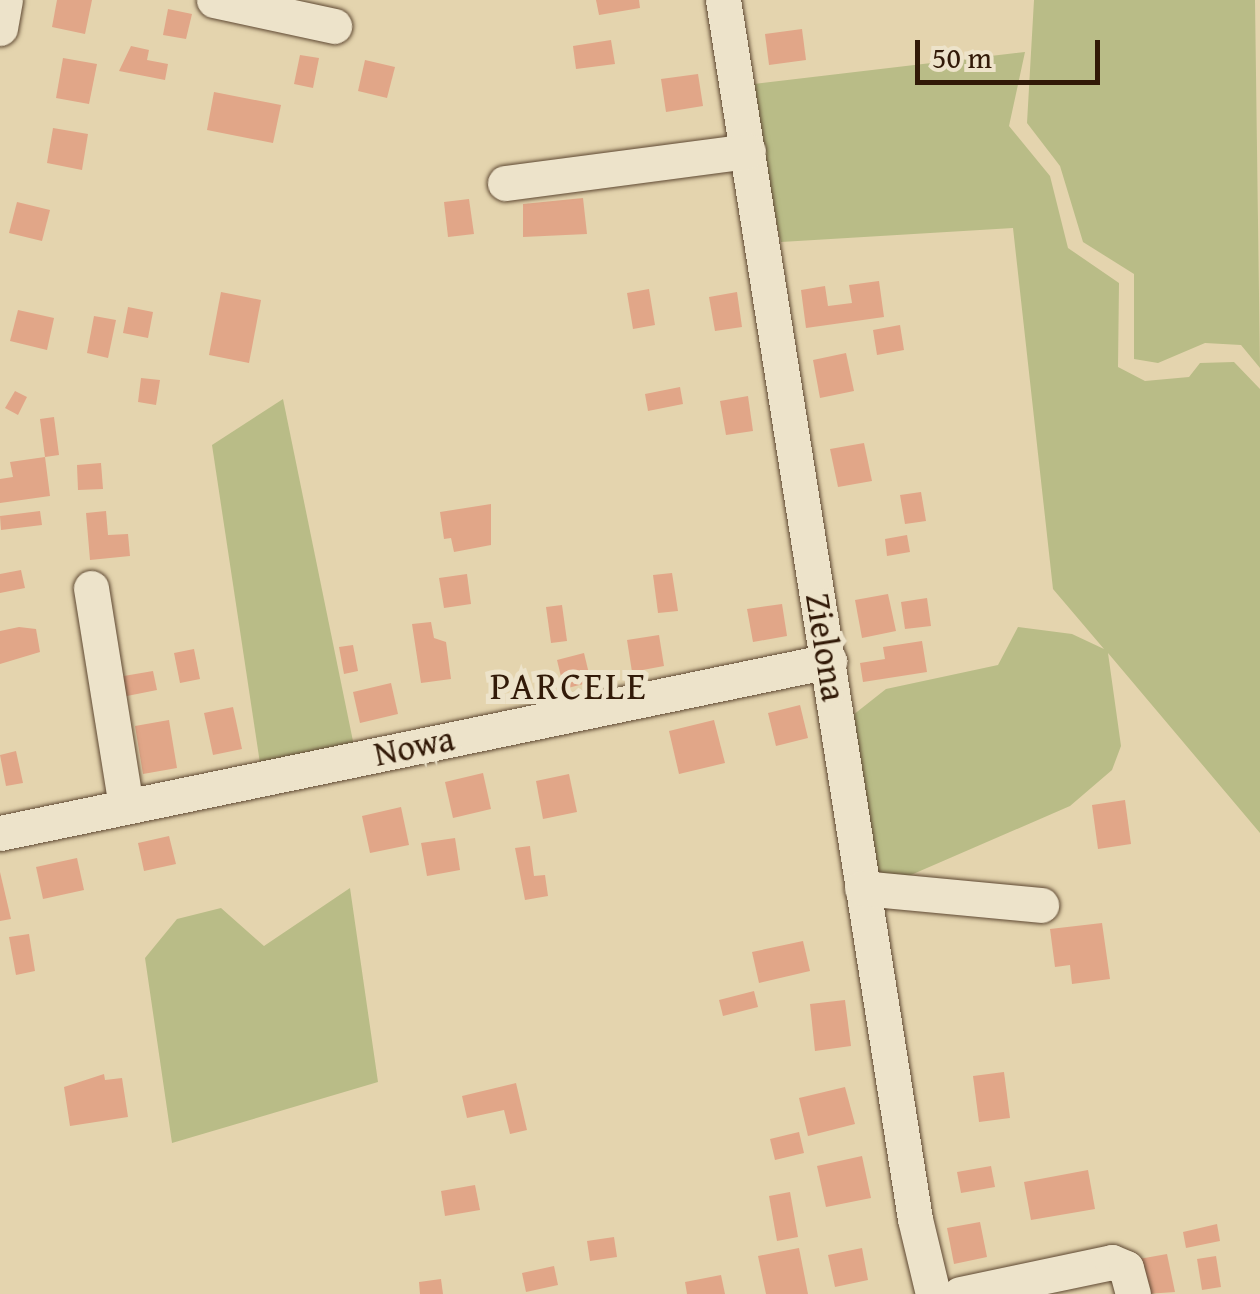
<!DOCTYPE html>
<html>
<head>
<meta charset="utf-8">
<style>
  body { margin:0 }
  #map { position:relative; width:1260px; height:1294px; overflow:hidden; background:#e4d4ae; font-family:"Gentium Book Plus",serif }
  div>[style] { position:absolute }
  .green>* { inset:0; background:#b9bc87 }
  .building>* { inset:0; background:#e1a688 }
  .roads { filter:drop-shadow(0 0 2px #5e4832) drop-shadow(0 0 2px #5e4832) }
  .minor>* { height:35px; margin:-17.5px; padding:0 17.5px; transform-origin:17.5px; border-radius:17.5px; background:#ede3ca }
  span { translate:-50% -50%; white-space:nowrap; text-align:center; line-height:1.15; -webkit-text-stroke:10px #ede3ca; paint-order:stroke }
  .street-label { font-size:35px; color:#321a08 }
  .neighbourhood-label { font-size:38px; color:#321a08; letter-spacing:2.5px }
  .scale { position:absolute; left:915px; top:40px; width:185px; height:45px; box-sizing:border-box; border:5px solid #321a08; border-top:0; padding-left:12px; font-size:30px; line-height:35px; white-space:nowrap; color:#321a08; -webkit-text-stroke:8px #ede3ca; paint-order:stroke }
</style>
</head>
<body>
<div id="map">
  <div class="green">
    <i style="clip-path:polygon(1034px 0,1255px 0,1260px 368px,1241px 345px,1205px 343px,1158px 363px,1134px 359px,1134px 274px,1083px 242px,1060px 166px,1027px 123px)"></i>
    <i style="clip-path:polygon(1025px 52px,1009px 126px,1050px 176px,1068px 248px,1119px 283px,1118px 367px,1145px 381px,1189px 377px,1200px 363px,1234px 362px,1260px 389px,1260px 833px,1108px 653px,1121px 746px,1112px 770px,1070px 806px,897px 881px,869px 866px,848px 719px,886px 689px,998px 665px,1018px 627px,1072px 634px,1104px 649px,1053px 589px,1013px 228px,781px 242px,746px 85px)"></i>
    <i style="clip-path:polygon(283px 399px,355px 751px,261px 770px,212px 445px)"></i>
    <i style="clip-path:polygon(350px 888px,378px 1082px,172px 1143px,145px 958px,177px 919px,221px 908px,264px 946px)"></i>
  </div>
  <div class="building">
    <i style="clip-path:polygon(57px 0,92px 0,85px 34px,52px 27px)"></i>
    <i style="clip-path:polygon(596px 0,639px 0,640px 8px,599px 15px)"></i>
    <i style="clip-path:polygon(168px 9px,192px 14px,186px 39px,163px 35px)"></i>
    <i style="clip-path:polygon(802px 29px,806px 60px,769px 65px,765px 34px)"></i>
    <i style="clip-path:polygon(611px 40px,615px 64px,576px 69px,573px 46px)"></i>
    <i style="clip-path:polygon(131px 46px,149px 50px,147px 60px,168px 64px,165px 80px,119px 71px)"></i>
    <i style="clip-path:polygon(300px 55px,319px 58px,313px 88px,294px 84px)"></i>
    <i style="clip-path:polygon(63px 58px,97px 64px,89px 104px,56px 98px)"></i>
    <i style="clip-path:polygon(365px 60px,395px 67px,387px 98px,358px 91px)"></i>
    <i style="clip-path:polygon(698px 74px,703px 106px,666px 112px,661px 79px)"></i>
    <i style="clip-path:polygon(214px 92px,281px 105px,273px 143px,207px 130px)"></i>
    <i style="clip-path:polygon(53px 128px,88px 134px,82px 170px,47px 163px)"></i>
    <i style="clip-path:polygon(583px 198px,587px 234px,523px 237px,523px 204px)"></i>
    <i style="clip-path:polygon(469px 199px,474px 234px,448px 237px,444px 202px)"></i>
    <i style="clip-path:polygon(17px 202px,50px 210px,42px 241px,9px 233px)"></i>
    <i style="clip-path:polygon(879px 281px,884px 317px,806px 328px,801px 290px,825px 286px,828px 306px,852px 303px,849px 285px)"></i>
    <i style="clip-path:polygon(649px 289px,655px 325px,633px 329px,627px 293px)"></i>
    <i style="clip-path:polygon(221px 292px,261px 300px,249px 363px,209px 355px)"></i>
    <i style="clip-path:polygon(737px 292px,742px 327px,715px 331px,709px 297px)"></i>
    <i style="clip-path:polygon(128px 307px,153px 312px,148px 338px,123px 333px)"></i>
    <i style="clip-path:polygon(18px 310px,54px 318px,47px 350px,10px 341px)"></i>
    <i style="clip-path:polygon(94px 316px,116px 320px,108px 358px,87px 353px)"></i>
    <i style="clip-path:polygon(900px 325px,904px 350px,877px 355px,873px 330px)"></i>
    <i style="clip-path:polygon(846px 353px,854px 391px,820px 398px,813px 360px)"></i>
    <i style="clip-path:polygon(141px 378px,160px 380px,156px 405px,138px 402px)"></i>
    <i style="clip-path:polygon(680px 387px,683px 404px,648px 411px,645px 394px)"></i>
    <i style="clip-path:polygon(15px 391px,27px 397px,18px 415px,5px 408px)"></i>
    <i style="clip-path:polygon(748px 396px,753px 431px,726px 435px,720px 401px)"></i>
    <i style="clip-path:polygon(54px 417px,59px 455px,45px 457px,40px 419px)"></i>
    <i style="clip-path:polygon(864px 443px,872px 481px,838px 487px,830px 449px)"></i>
    <i style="clip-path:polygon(45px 457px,50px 496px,0 503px,0 479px,13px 477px,10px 462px)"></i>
    <i style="clip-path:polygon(101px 463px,103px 489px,78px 490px,77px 465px)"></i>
    <i style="clip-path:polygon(921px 492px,926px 521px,905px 524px,900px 495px)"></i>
    <i style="clip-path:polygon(491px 504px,491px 545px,454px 552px,451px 538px,444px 539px,440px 512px)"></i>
    <i style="clip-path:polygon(40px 511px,42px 525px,1px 530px,0 516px)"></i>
    <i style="clip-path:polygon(106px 511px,108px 535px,128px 534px,130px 556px,90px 560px,86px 513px)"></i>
    <i style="clip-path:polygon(907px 535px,910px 552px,887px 556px,885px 539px)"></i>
    <i style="clip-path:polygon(21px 570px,25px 588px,0 593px,0 574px)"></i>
    <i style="clip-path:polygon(672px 573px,678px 611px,658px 613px,653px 575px)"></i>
    <i style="clip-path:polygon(467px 574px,471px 604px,444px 608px,439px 578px)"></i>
    <i style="clip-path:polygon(888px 594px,896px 631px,862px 638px,855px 600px)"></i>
    <i style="clip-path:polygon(927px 598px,931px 626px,905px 629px,901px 602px)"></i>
    <i style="clip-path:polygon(782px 604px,787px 636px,753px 642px,747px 609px)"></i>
    <i style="clip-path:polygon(562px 605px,567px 641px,551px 643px,546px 607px)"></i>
    <i style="clip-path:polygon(431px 622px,434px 638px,446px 642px,451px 679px,421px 683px,412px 624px)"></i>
    <i style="clip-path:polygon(19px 627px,36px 629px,40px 652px,0 664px,0 631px)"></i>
    <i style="clip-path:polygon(659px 635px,664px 666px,632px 672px,627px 640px)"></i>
    <i style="clip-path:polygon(922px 641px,927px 672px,863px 682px,860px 663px,885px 659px,883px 647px)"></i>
    <i style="clip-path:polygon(353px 645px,358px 671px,344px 674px,339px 647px)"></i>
    <i style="clip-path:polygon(194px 649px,200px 679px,180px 683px,174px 653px)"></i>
    <i style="clip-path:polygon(584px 653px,591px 682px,564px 689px,557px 660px)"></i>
    <i style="clip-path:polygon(153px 671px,157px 690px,122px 697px,118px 677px)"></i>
    <i style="clip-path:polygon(391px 683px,398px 714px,360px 723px,353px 692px)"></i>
    <i style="clip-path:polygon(800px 705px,808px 738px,776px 746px,768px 713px)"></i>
    <i style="clip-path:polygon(233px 707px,242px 749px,213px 755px,204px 713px)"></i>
    <i style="clip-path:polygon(169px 720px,177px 768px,143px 774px,135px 726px)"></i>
    <i style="clip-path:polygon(714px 720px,725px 763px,679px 774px,669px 731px)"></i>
    <i style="clip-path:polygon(16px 751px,23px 783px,6px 786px,0 755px)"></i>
    <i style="clip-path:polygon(483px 773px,491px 809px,453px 818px,445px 782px)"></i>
    <i style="clip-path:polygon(569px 774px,577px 812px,543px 819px,536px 781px)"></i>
    <i style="clip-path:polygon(1125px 800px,1131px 844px,1098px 849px,1092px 805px)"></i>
    <i style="clip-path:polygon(401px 807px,409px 845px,370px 853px,362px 816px)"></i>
    <i style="clip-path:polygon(169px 836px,176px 864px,144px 871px,138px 843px)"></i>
    <i style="clip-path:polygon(455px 838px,460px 870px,427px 876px,421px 843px)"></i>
    <i style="clip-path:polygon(530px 846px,534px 876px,545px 875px,548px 896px,525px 900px,515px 848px)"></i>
    <i style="clip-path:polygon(77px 858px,84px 890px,43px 899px,36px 867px)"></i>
    <i style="clip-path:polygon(0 872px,11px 919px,0 921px)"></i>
    <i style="clip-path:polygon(1102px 923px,1110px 979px,1072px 984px,1070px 965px,1055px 967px,1050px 929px)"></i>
    <i style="clip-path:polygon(29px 934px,35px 971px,16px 975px,9px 937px)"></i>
    <i style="clip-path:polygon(803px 941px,810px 971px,759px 983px,752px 952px)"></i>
    <i style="clip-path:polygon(754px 991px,758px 1007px,723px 1016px,719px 1000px)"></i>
    <i style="clip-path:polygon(845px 1000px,851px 1046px,815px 1051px,810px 1004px)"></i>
    <i style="clip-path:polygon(1004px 1072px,1010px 1118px,979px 1122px,973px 1076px)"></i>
    <i style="clip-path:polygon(104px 1074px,105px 1080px,122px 1078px,128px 1117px,70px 1126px,64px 1087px)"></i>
    <i style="clip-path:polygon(516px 1083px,527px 1130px,510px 1134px,504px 1110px,467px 1118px,462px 1096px)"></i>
    <i style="clip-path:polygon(845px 1087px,855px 1124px,808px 1136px,799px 1098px)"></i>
    <i style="clip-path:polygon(799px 1132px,804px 1153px,775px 1160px,770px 1139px)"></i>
    <i style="clip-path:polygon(862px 1156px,871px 1198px,826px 1207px,817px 1166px)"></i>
    <i style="clip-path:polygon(991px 1166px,995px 1187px,961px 1193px,957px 1172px)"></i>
    <i style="clip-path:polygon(1088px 1170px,1095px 1209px,1031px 1220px,1024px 1182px)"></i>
    <i style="clip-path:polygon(475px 1185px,480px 1210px,445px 1216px,441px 1191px)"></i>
    <i style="clip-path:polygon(790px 1192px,798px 1237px,777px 1241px,769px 1196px)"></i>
    <i style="clip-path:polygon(980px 1222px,987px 1257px,954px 1264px,947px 1228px)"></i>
    <i style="clip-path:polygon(1217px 1224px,1220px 1241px,1186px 1248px,1183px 1232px)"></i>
    <i style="clip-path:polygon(614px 1237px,617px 1257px,590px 1261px,587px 1241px)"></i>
    <i style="clip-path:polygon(799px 1248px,808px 1294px,766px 1294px,758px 1256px)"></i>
    <i style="clip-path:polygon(862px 1248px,868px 1280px,835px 1287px,828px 1255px)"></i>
    <i style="clip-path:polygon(1167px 1254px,1175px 1292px,1146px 1294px,1139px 1259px)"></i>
    <i style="clip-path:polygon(1216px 1256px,1221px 1287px,1202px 1290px,1197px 1259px)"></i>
    <i style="clip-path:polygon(554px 1266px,558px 1285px,526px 1292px,522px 1273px)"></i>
    <i style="clip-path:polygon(721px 1275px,725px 1294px,687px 1294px,685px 1282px)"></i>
    <i style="clip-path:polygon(441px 1279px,443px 1294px,420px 1294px,419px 1282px)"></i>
  </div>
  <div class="roads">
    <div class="minor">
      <i style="left:214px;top:0;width:123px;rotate:12.2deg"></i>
      <i style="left:723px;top:0;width:1234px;rotate:81.05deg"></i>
      <i style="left:915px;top:1219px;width:77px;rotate:76.5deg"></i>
      <i style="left:0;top:28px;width:28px;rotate:-80deg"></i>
      <i style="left:505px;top:183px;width:245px;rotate:-7.5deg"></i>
      <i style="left:91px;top:588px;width:221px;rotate:80.9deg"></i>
      <i style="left:0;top:833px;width:847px;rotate:-11.72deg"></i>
      <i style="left:862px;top:888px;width:180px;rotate:5.4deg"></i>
      <i style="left:960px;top:1294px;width:155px;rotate:-11.9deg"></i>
      <i style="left:1112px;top:1262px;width:15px;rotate:23deg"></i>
      <i style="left:1126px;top:1268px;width:27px;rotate:75deg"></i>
    </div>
  </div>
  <div class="street-label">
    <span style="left:826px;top:647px;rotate:81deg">Zielona</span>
    <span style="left:414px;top:746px;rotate:-12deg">Nowa</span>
  </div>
  <div class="neighbourhood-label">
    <span style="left:569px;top:686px">PARCELE</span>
  </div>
  <div class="scale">50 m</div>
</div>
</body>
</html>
